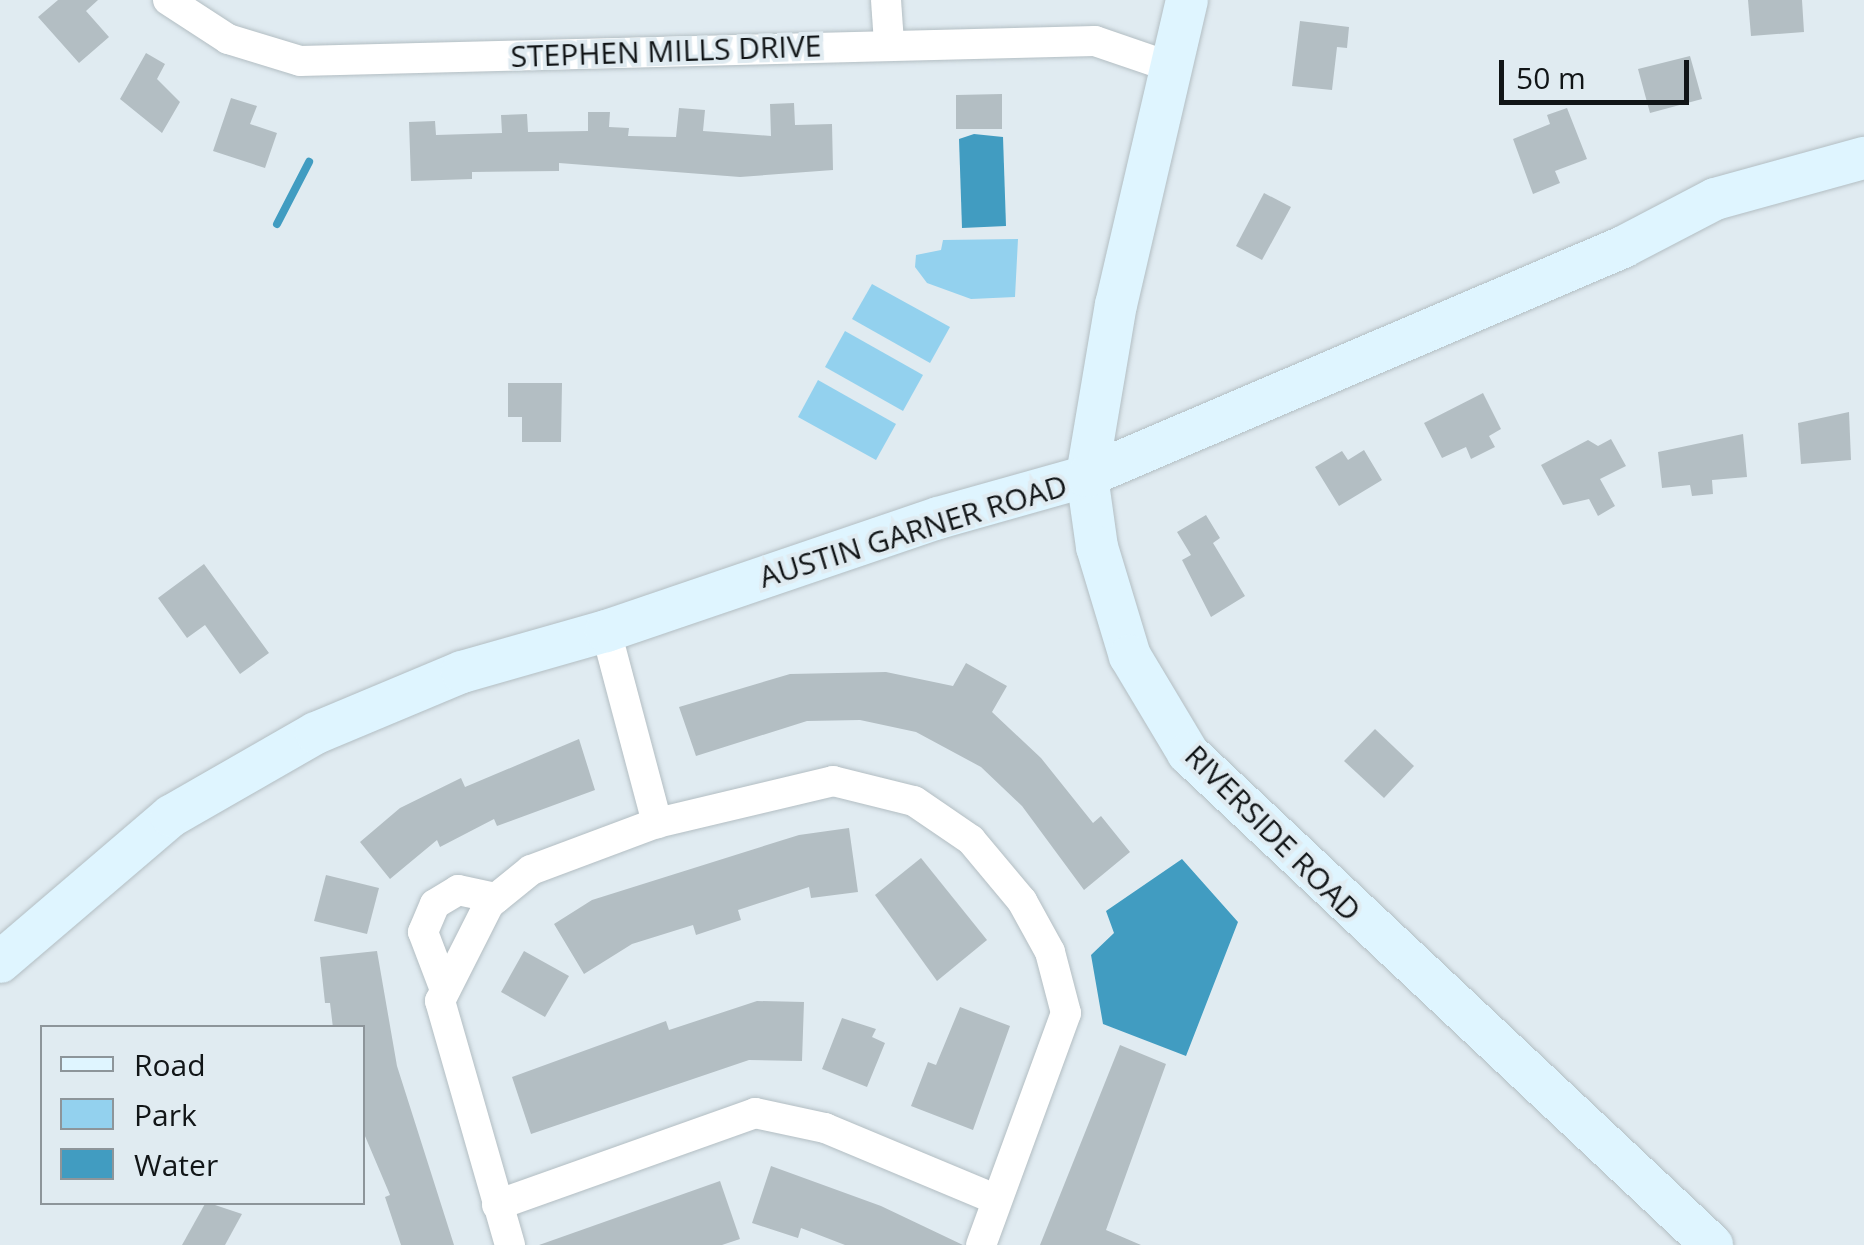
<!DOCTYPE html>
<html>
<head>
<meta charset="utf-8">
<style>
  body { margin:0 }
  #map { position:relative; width:1864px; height:1245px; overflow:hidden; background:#e0ebf1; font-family:"Open Sans",sans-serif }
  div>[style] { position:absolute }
  .green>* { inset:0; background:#93d1ee }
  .water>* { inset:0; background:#419cc1 }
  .stream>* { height:8px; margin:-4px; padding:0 4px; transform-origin:4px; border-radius:4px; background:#419cc1 }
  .building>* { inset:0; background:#b3bec3 }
  .roads { filter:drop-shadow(0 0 2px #b3bec3) drop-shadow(0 0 2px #b3bec3) }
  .street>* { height:30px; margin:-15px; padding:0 15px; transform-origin:15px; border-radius:15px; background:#fff }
  .secondary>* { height:42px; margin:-21px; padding:0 21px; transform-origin:21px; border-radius:21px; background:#dff5ff }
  span { translate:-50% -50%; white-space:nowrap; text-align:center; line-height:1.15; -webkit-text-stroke:8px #e0ebf1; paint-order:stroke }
  .street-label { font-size:30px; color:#111517 }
  .legend { position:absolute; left:40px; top:1025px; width:325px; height:180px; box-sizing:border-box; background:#e0ebf1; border:2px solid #8d959a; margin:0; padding:12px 18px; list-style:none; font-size:30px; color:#111517 }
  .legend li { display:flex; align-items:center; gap:20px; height:50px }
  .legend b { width:50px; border:2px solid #8d959a }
  .scale { position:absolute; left:1499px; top:60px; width:190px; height:45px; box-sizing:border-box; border:5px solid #111517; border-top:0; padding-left:12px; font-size:30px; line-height:35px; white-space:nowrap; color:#111517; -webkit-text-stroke:8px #e0ebf1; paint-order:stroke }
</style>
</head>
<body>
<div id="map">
  <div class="green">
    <i style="clip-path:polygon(1018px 239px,1015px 297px,971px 299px,927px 283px,915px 267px,916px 255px,941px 250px,943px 240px)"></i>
    <i style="clip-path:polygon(872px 284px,950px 327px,930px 363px,852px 319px)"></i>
    <i style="clip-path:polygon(845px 331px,923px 375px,903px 411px,825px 367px)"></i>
    <i style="clip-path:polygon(818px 380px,896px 424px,876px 460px,798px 417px)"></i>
  </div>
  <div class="water">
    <i style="clip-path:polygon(974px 134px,1003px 137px,1006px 226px,962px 228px,959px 139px)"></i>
    <i style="clip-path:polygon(1182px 859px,1238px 922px,1186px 1056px,1103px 1024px,1091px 955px,1114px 933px,1106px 911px)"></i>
  </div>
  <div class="stream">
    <i style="left:277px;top:224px;width:70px;rotate:-62.7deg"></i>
  </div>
  <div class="building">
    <i style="clip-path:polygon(58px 0,98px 0,86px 11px,109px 37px,79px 63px,38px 17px)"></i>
    <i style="clip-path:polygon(1748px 0,1802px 0,1804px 32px,1751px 36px)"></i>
    <i style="clip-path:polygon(1300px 21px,1349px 27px,1347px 48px,1337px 47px,1332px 90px,1292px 86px)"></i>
    <i style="clip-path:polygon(146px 53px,165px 64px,157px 79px,180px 102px,162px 133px,120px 99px)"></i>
    <i style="clip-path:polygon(1690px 56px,1702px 99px,1650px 113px,1638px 69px)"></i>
    <i style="clip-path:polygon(1002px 94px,1002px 129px,956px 129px,956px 95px)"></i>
    <i style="clip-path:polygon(231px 98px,257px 106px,250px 124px,277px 133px,265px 168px,213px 151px)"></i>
    <i style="clip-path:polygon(794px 103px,795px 125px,832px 124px,833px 170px,740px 177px,559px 163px,559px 171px,472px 172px,472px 179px,411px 181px,409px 122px,435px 121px,436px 135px,502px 133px,501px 115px,527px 114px,528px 132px,588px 131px,588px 112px,610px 112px,609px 127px,629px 128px,628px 136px,676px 137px,679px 108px,705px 110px,703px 131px,771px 136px,770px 104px)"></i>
    <i style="clip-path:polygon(1567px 108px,1587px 159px,1555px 171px,1560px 183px,1533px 194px,1513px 139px,1550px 124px,1547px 115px)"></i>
    <i style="clip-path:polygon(1264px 193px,1291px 207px,1262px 260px,1236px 246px)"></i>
    <i style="clip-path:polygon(508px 383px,562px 383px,561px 442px,522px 442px,522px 417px,508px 417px)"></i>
    <i style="clip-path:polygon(1483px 393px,1501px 429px,1489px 436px,1495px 447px,1471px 459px,1466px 447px,1442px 458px,1424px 423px)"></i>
    <i style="clip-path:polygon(1849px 412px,1851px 460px,1801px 464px,1798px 423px)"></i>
    <i style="clip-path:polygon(1743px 434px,1747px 477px,1712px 480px,1713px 494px,1692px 496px,1690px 485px,1662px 488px,1658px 452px)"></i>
    <i style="clip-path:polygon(1611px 439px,1626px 466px,1600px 479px,1615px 506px,1598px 516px,1589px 499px,1563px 505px,1541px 465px,1588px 440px,1598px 446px)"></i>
    <i style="clip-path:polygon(1364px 450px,1382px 480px,1339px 506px,1315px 467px,1342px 451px,1348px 460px)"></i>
    <i style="clip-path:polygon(1206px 515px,1220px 538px,1213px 543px,1245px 596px,1211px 617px,1182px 560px,1191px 555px,1177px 532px)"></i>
    <i style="clip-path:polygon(204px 564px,269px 653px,240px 674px,205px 625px,187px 638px,158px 598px)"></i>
    <i style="clip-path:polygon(966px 663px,1007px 686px,992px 712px,1041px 758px,1093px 823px,1101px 816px,1130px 852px,1084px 890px,1022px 806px,981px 767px,916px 732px,860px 720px,807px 721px,696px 756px,679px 707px,790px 674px,886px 672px,953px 686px)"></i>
    <i style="clip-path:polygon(1375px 729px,1414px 766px,1384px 798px,1344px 761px)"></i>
    <i style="clip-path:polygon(579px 739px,595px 790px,497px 826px,494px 819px,440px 847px,437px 840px,390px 879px,360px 842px,400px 808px,461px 778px,465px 787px)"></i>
    <i style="clip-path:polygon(849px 828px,858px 892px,811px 898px,809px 887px,738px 910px,741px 920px,696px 935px,693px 925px,632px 944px,584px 974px,554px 924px,592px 900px,799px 835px)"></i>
    <i style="clip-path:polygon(921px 858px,987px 940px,937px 981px,875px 895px)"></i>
    <i style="clip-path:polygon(326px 875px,379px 888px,367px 934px,314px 921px)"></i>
    <i style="clip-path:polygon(377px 951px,397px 1066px,454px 1245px,401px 1245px,385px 1197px,390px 1195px,362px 1129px,362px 1028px,333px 1028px,330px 1003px,325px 1003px,320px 957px)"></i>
    <i style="clip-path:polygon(524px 951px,569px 976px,545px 1017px,501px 992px)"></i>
    <i style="clip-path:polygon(757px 1001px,804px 1002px,802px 1061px,749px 1060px,531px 1134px,512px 1077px,666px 1021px,669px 1030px)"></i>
    <i style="clip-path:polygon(960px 1007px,1010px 1026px,973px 1130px,911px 1106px,928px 1062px,936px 1065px)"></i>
    <i style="clip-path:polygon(842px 1018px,876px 1029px,872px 1037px,885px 1043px,867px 1087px,822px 1069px)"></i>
    <i style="clip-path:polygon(1120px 1045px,1166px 1064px,1106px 1230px,1141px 1245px,1040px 1245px)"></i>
    <i style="clip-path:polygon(771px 1166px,881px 1206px,963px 1245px,845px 1245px,801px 1228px,798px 1238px,752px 1223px)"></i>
    <i style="clip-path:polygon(720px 1181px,740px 1239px,722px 1245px,539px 1245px)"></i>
    <i style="clip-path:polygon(206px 1202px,242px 1214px,225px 1245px,182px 1245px)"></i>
  </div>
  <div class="roads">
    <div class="street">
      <i style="left:168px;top:0;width:72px;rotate:33deg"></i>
      <i style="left:228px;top:39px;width:75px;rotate:17deg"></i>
      <i style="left:300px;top:61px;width:795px;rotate:-1.44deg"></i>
      <i style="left:1095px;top:41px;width:83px;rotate:18.9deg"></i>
      <i style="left:886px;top:0;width:43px;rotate:86deg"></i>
      <i style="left:606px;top:631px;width:199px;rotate:75.1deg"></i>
      <i style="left:445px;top:990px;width:62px;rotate:-110.8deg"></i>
      <i style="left:423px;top:932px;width:30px;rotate:-67deg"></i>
      <i style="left:435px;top:904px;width:27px;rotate:-31deg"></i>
      <i style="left:458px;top:890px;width:39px;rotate:12deg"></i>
      <i style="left:497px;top:1205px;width:274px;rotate:-19.6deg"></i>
      <i style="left:755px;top:1113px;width:72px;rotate:12.1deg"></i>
      <i style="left:825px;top:1128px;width:186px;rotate:22.7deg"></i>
      <i style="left:510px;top:1245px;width:254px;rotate:-106deg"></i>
      <i style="left:440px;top:1001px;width:109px;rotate:-63.2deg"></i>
      <i style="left:489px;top:904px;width:54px;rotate:-39deg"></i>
      <i style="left:531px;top:870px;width:134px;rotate:-20.5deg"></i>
      <i style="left:657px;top:823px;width:181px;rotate:-13.4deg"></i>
      <i style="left:833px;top:781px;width:83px;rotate:13.9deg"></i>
      <i style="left:914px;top:801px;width:69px;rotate:34.4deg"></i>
      <i style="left:971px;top:840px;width:80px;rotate:50.1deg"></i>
      <i style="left:1022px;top:901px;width:58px;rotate:61.2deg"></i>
      <i style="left:1050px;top:952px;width:63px;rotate:75.3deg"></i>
      <i style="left:1066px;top:1013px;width:247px;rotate:110.1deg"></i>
    </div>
    <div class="secondary">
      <i style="left:1187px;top:0;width:312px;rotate:103.1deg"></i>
      <i style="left:1116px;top:304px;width:174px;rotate:99.6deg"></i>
      <i style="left:1087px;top:476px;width:72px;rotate:82deg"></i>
      <i style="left:1097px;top:547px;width:114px;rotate:73.2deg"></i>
      <i style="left:1130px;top:656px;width:113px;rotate:59.1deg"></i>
      <i style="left:1188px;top:753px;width:719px;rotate:43.2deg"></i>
      <i style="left:0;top:962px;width:225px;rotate:-40.5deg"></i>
      <i style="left:171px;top:816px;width:167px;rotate:-29.8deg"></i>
      <i style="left:316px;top:733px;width:158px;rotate:-22.7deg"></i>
      <i style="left:462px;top:672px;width:150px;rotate:-15.9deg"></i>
      <i style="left:606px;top:631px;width:351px;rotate:-18.8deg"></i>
      <i style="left:938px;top:518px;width:155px;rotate:-15.7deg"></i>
      <i style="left:1087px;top:476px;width:583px;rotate:-23.13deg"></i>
      <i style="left:1623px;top:247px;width:104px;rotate:-27.6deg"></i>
      <i style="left:1715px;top:199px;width:155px;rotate:-15.4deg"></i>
    </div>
  </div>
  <div class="street-label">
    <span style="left:666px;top:51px;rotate:-2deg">STEPHEN MILLS DRIVE</span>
    <span style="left:913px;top:531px;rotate:-17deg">AUSTIN GARNER ROAD</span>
    <span style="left:1273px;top:833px;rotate:45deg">RIVERSIDE ROAD</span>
  </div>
  <ul class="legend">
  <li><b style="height:12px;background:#dff5ff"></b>Road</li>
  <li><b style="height:28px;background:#93d1ee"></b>Park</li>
  <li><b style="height:28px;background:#419cc1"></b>Water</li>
  </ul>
  <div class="scale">50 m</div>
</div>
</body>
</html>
